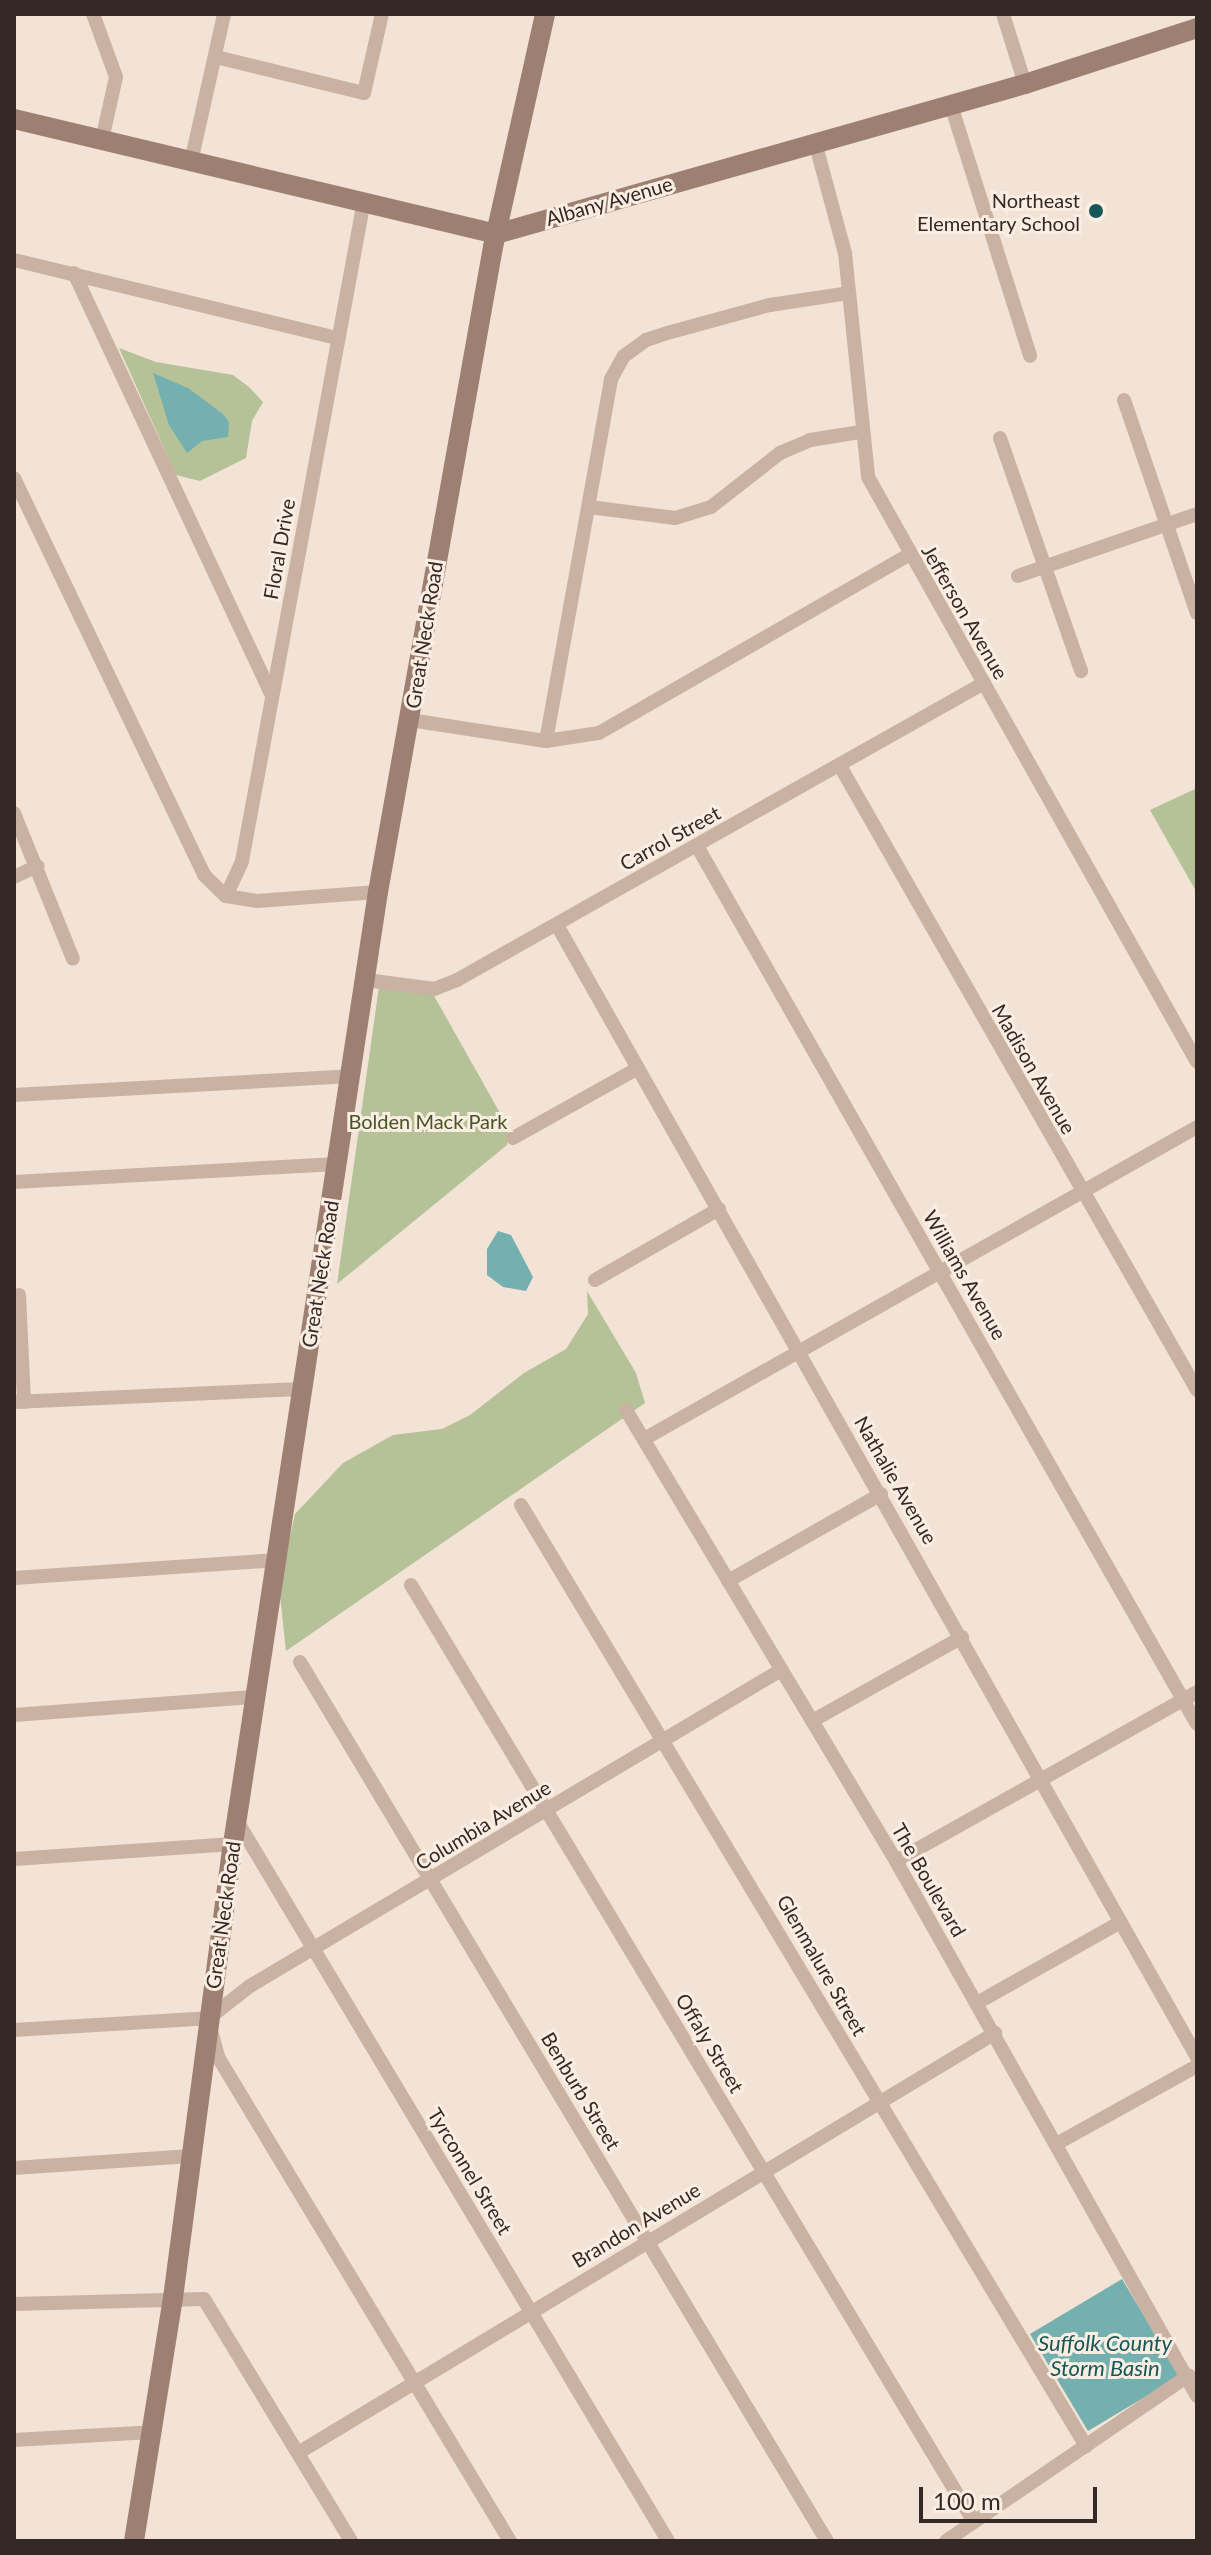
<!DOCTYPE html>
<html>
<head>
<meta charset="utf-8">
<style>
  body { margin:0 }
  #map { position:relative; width:1211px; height:2555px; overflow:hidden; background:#f2e3d6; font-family:Lato,sans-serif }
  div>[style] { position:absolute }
  .green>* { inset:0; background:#b5c196 }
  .water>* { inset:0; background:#74b0af }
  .street>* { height:14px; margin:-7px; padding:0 7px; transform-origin:7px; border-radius:7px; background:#cab2a2 }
  .secondary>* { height:20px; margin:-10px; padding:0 10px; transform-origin:10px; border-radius:10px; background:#9e8073 }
  .dots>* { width:22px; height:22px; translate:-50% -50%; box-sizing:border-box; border:4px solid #faeee2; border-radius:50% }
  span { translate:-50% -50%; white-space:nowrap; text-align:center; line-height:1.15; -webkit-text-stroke:6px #faeee2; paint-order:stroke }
  .poi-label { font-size:20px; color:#342925 }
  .right { translate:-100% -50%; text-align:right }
  .street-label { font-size:20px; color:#342925 }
  .park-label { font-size:20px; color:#465427 }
  .water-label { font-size:22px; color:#185758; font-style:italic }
  .frame { position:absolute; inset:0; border:16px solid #342925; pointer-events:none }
  .scale { position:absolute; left:919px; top:2487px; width:178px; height:36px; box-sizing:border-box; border:4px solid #342925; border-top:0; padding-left:10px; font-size:24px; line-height:28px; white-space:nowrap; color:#342925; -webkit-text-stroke:6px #faeee2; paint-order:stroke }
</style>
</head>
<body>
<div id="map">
  <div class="green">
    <i style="clip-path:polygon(119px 348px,156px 362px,233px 375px,249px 387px,263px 402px,252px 421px,246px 458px,200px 481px,176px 475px)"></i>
    <i style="clip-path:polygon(1197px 788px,1197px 893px,1150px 810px)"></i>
    <i style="clip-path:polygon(379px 987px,433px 994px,509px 1129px,507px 1145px,337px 1284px)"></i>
    <i style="clip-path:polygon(587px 1291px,636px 1373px,645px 1403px,286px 1651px,279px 1586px,295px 1514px,343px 1463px,393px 1435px,442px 1429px,470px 1415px,524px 1373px,566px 1349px,588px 1314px)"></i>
  </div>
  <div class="water">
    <i style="clip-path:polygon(153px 373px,188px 388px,223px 414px,229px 422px,228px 437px,202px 441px,187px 453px,169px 425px)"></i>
    <i style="clip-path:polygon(498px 1231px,511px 1235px,533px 1277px,526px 1291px,503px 1287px,487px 1275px,487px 1249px)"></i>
    <i style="clip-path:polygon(1122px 2279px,1180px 2376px,1088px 2431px,1030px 2334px)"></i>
  </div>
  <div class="street">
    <i style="left:93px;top:14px;width:67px;rotate:69.9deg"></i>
    <i style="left:116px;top:77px;width:65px;rotate:102.5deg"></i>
    <i style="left:1003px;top:14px;width:73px;rotate:72.6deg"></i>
    <i style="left:216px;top:57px;width:152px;rotate:13.7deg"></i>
    <i style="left:364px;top:93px;width:81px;rotate:-77.2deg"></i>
    <i style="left:951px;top:105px;width:263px;rotate:72.5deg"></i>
    <i style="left:815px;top:142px;width:115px;rotate:74.9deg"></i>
    <i style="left:845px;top:253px;width:225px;rotate:84.1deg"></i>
    <i style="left:868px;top:477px;width:671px;rotate:60.65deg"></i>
    <i style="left:191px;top:162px;width:152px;rotate:-77.4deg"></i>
    <i style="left:14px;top:260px;width:332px;rotate:13.6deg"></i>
    <i style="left:74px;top:273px;width:464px;rotate:64.9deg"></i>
    <i style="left:1124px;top:400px;width:225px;rotate:71.1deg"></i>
    <i style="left:1000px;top:438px;width:247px;rotate:70.8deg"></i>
    <i style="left:14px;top:478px;width:440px;rotate:64.4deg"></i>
    <i style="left:204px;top:875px;width:30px;rotate:44deg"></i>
    <i style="left:226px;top:896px;width:31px;rotate:9deg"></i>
    <i style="left:257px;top:901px;width:121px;rotate:-4.3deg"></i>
    <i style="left:589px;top:507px;width:87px;rotate:7.3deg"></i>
    <i style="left:675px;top:518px;width:38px;rotate:-17deg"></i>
    <i style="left:711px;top:507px;width:88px;rotate:-38deg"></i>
    <i style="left:780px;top:453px;width:33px;rotate:-23deg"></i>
    <i style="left:810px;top:440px;width:52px;rotate:-8.9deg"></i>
    <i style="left:1018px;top:576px;width:189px;rotate:-19.1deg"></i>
    <i style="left:410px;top:720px;width:138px;rotate:8.8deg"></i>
    <i style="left:546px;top:741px;width:54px;rotate:-8.6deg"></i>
    <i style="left:599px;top:733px;width:357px;rotate:-29.9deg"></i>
    <i style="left:546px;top:741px;width:368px;rotate:-79.8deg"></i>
    <i style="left:611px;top:379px;width:26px;rotate:-61deg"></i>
    <i style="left:624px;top:356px;width:27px;rotate:-36deg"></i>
    <i style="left:646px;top:340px;width:26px;rotate:-18deg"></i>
    <i style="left:671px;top:332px;width:103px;rotate:-15.3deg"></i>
    <i style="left:770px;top:305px;width:79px;rotate:-8.7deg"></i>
    <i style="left:840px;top:766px;width:719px;rotate:60.23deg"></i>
    <i style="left:14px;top:813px;width:157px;rotate:68deg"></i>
    <i style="left:697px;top:846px;width:1010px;rotate:60.34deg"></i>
    <i style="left:14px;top:877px;width:26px;rotate:-25deg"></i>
    <i style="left:226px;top:896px;width:38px;rotate:-65deg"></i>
    <i style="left:242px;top:861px;width:666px;rotate:-79.53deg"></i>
    <i style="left:557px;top:925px;width:1300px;rotate:60.52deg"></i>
    <i style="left:366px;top:980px;width:69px;rotate:7.5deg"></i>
    <i style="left:434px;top:989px;width:25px;rotate:-21deg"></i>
    <i style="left:457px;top:980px;width:605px;rotate:-29.4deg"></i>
    <i style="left:14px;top:1095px;width:338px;rotate:-3.2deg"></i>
    <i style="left:513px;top:1138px;width:143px;rotate:-29.2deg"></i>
    <i style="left:14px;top:1182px;width:324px;rotate:-3.2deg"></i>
    <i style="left:595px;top:1280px;width:143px;rotate:-29.8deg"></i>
    <i style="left:19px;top:1295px;width:107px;rotate:87.3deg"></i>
    <i style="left:14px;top:1402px;width:288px;rotate:-2.6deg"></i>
    <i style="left:626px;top:1410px;width:526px;rotate:59.09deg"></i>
    <i style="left:896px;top:1861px;width:614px;rotate:60.64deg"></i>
    <i style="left:644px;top:1439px;width:635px;rotate:-29.43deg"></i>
    <i style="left:521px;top:1505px;width:1098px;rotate:59.02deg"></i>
    <i style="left:14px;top:1578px;width:262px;rotate:-3.9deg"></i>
    <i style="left:728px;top:1581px;width:176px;rotate:-29.6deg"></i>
    <i style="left:411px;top:1585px;width:1093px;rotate:59deg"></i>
    <i style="left:300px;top:1662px;width:1025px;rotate:59.06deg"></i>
    <i style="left:14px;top:1715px;width:242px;rotate:-4.3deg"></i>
    <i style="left:812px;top:1721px;width:172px;rotate:-29.2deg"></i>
    <i style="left:237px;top:1821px;width:839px;rotate:59.09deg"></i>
    <i style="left:14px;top:1859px;width:220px;rotate:-3.9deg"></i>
    <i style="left:896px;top:1861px;width:345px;rotate:-29.3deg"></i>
    <i style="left:977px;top:2003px;width:165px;rotate:-29.4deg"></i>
    <i style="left:209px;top:2018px;width:52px;rotate:-38deg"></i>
    <i style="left:250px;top:1986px;width:618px;rotate:-30.76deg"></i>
    <i style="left:14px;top:2030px;width:194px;rotate:-3.5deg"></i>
    <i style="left:212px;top:2034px;width:24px;rotate:75deg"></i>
    <i style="left:218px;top:2057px;width:565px;rotate:58.9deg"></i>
    <i style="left:1058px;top:2143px;width:159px;rotate:-29deg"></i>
    <i style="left:14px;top:2168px;width:174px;rotate:-3.9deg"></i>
    <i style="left:14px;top:2304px;width:190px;rotate:-1.5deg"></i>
    <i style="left:204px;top:2299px;width:283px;rotate:58.7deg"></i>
    <i style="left:14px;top:2440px;width:137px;rotate:-3.3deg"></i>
    <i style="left:298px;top:2453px;width:814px;rotate:-31.07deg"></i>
    <i style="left:946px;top:2541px;width:294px;rotate:-34.3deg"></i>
  </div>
  <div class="secondary">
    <i style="left:14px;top:119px;width:496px;rotate:13.4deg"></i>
    <i style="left:496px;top:234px;width:550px;rotate:-15.83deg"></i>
    <i style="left:1025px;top:84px;width:181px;rotate:-18deg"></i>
    <i style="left:134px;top:2541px;width:246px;rotate:-80.9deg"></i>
    <i style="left:173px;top:2298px;width:458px;rotate:-82.5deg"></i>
    <i style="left:233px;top:1844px;width:963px;rotate:-81.34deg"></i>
    <i style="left:378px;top:892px;width:655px;rotate:-79.89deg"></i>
    <i style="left:493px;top:247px;width:239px;rotate:-77.4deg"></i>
  </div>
  <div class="dots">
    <i style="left:1096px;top:211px;background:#185758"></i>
  </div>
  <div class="poi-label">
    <span class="right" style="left:1080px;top:212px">Northeast<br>Elementary School</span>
  </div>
  <div class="street-label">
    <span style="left:609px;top:201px;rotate:-16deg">Albany Avenue</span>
    <span style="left:279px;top:549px;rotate:-80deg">Floral Drive</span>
    <span style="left:965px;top:612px;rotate:60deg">Jefferson Avenue</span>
    <span style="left:424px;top:635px;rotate:-81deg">Great Neck Road</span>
    <span style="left:670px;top:838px;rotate:-29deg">Carrol Street</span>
    <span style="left:1034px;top:1069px;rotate:60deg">Madison Avenue</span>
    <span style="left:320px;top:1274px;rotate:-81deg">Great Neck Road</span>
    <span style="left:965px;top:1275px;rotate:60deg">Williams Avenue</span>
    <span style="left:896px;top:1480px;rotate:60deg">Nathalie Avenue</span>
    <span style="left:483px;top:1825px;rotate:-31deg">Columbia Avenue</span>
    <span style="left:929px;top:1880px;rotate:60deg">The Boulevard</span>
    <span style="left:223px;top:1915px;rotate:-82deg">Great Neck Road</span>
    <span style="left:822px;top:1965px;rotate:60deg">Glenmalure Street</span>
    <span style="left:710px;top:2043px;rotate:59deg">Offaly Street</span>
    <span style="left:581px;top:2091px;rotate:59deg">Benburb Street</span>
    <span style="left:470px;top:2171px;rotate:59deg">Tyrconnel Street</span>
    <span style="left:636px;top:2225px;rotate:-31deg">Brandon Avenue</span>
  </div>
  <div class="park-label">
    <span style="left:428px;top:1121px">Bolden Mack Park</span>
  </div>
  <div class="water-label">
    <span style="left:1105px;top:2355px">Suffolk County<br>Storm Basin</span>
  </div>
  <div class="frame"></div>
  <div class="scale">100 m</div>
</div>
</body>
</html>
